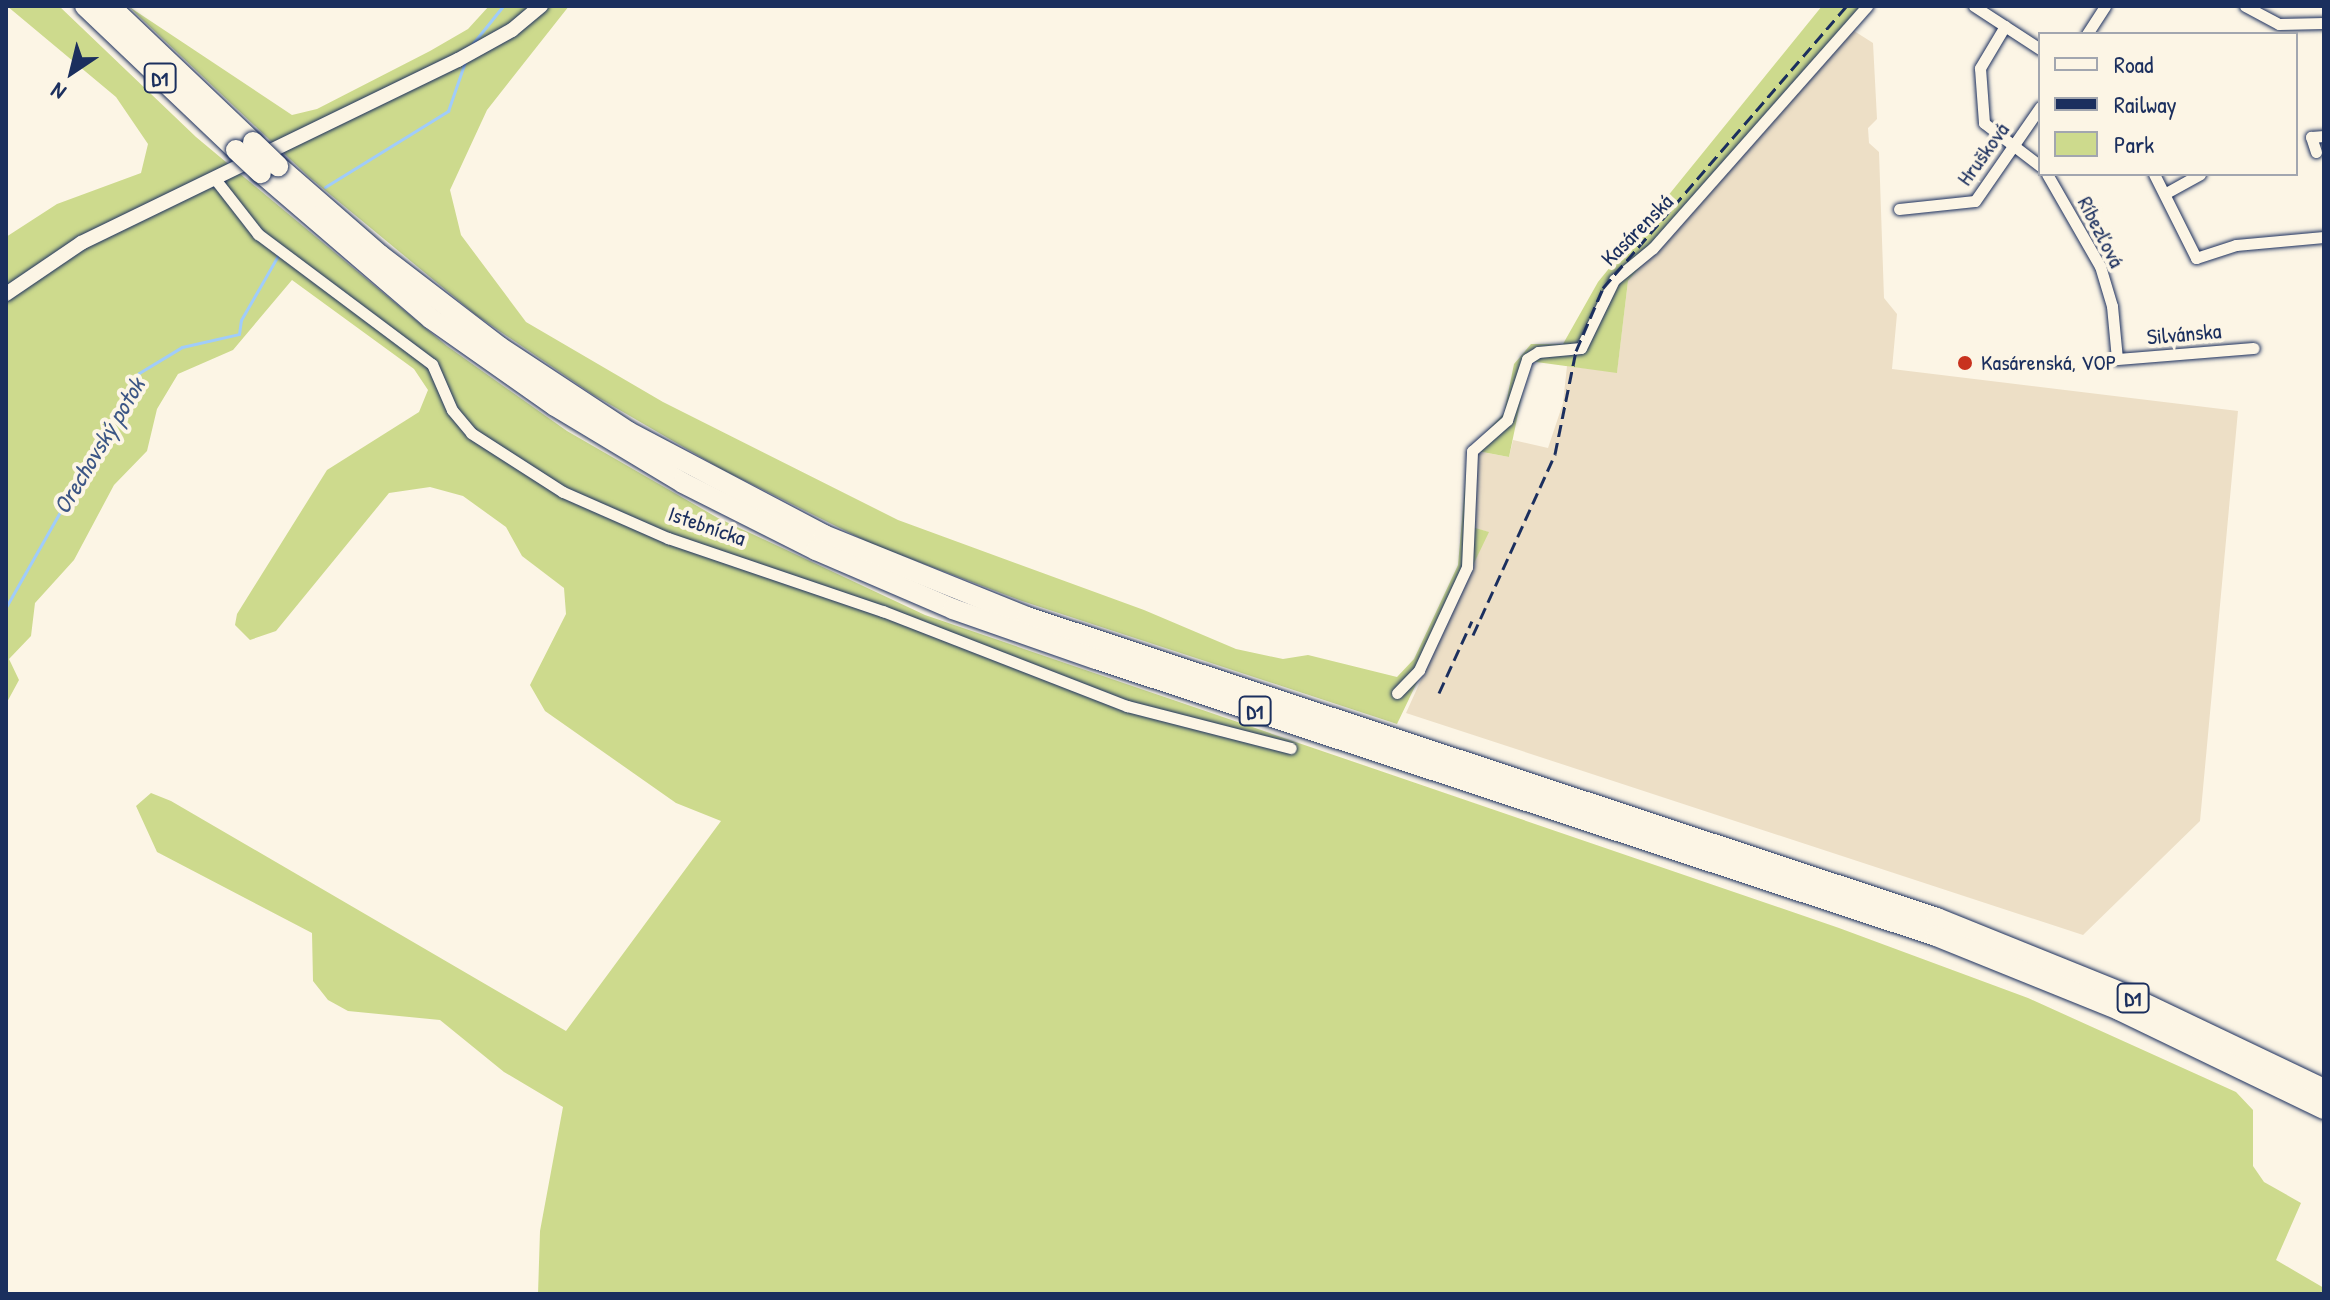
<!DOCTYPE html>
<html>
<head>
<meta charset="utf-8">
<style>
  body { margin:0 }
  #map { position:relative; width:2330px; height:1300px; overflow:hidden; background:#fcf5e5; font-family:"Patrick Hand",sans-serif }
  div>[style] { position:absolute }
  .built>* { inset:0; background:#eddfc6 }
  .green>* { inset:0; background:#cdda8d }
  .stream>* { height:3px; margin:-1.5px; padding:0 1.5px; transform-origin:1.5px; border-radius:1.5px; background:#a0ccfa }
  .roads { filter:drop-shadow(0 0 2px #1b2f5e) drop-shadow(0 0 2px #1b2f5e) }
  .minor>* { height:11px; margin:-5.5px; padding:0 5.5px; transform-origin:5.5px; border-radius:5.5px; background:#fcf5e5 }
  .tertiary>* { height:14px; margin:-7px; padding:0 7px; transform-origin:7px; border-radius:7px; background:#fcf5e5 }
  .motorway>* { height:20px; margin:-10px; padding:0 10px; transform-origin:10px; border-radius:10px; background:#fcf5e5 }
  .rail>* { height:3px; margin-top:-1.5px; transform-origin:0; background:repeating-linear-gradient(90deg,#1b2f5e 0 12px,transparent 0 18px) }
  .bridges { filter:drop-shadow(0 0 2px #1b2f5e) drop-shadow(0 0 2px #1b2f5e) }
  .motorway-bridge>* { height:20px; margin:-10px; padding:0 10px; transform-origin:10px; border-radius:10px; background:#fcf5e5 }
  .dots>* { width:22px; height:22px; translate:-50% -50%; box-sizing:border-box; border:4px solid #fcf5e5; border-radius:50% }
  span { translate:-50% -50%; white-space:nowrap; text-align:center; line-height:1.15; -webkit-text-stroke:8px #fcf5e5; paint-order:stroke }
  .shield-label span { padding:2px 6px; background:#fcf5e5; border:2px solid; border-radius:6px; -webkit-text-stroke-width:0 }
  .shield-label { font-size:20px; color:#1b2f5e; font-weight:700 }
  .street-label { font-size:22px; color:#1b2f5e }
  .poi-label { font-size:22px; color:#1b2f5e }
  .left { translate:0 -50%; text-align:left }
  .water-label { font-size:24px; color:#3c5685; font-style:italic }
  .frame { position:absolute; inset:0; border:8px solid #1b2f5e; pointer-events:none }
  .legend { position:absolute; left:2038px; top:32px; width:260px; height:144px; box-sizing:border-box; background:#fcf5e5; border:2px solid #a2a6af; margin:0; padding:10px 14px; list-style:none; font-size:24px; color:#1b2f5e }
  .legend li { display:flex; align-items:center; gap:16px; height:40px }
  .legend b { width:40px; border:2px solid #a2a6af }
  .north { position:absolute; left:32px; top:32px; width:80px; height:80px; -webkit-text-stroke:6px #fcf5e5; paint-order:stroke; rotate:215deg; font-size:22px; font-weight:700; line-height:32px; text-align:center; color:#1b2f5e }
  .north::after { content:''; display:block; margin:auto; width:28px; height:36px; background:#1b2f5e; clip-path:polygon(50% 0,100% 100%,50% 72%,0 100%) }
</style>
</head>
<body>
<div id="map">
  <div class="built">
    <i style="clip-path:polygon(1851px 29px,1873px 43px,1877px 119px,1868px 128px,1869px 143px,1879px 152px,1884px 298px,1897px 314px,1892px 369px,2238px 411px,2200px 821px,2083px 935px,1406px 713px,1488px 532px,1469px 526px,1476px 451px,1509px 457px,1513px 440px,1548px 448px,1563px 403px,1567px 366px,1617px 372px,1628px 281px)"></i>
  </div>
  <div class="green">
    <i style="clip-path:polygon(7px 6px,59px 6px,196px 137px,447px 346px,567px 431px,718px 518px,925px 615px,1839px 928px,2028px 998px,2236px 1092px,2253px 1110px,2253px 1166px,2264px 1182px,2301px 1203px,2276px 1260px,2324px 1288px,2324px 1294px,538px 1294px,540px 1231px,563px 1107px,504px 1072px,440px 1020px,348px 1011px,328px 1000px,313px 981px,312px 933px,157px 852px,136px 806px,151px 793px,171px 801px,566px 1031px,721px 821px,676px 803px,545px 711px,530px 685px,566px 614px,564px 588px,522px 556px,506px 527px,463px 496px,430px 487px,389px 493px,276px 631px,250px 640px,235px 625px,237px 614px,327px 470px,419px 412px,428px 390px,414px 369px,292px 280px,233px 350px,178px 374px,157px 409px,147px 451px,114px 485px,74px 560px,35px 603px,31px 636px,9px 659px,19px 680px,6px 704px,6px 237px,57px 204px,141px 173px,148px 144px,116px 97px)"></i>
    <i style="clip-path:polygon(128px 6px,292px 115px,317px 109px,430px 51px,468px 29px,489px 6px,569px 6px,487px 110px,450px 190px,461px 235px,526px 322px,663px 402px,898px 520px,1144px 610px,1236px 649px,1283px 659px,1308px 655px,1397px 677px,1414px 659px,1458px 565px,1468px 451px,1504px 413px,1514px 364px,1531px 344px,1563px 344px,1598px 282px,1822px 6px,1870px 6px,1628px 281px,1617px 373px,1529px 361px,1509px 457px,1477px 451px,1469px 526px,1489px 532px,1397px 724px,1022px 601px,874px 545px,723px 470px,592px 394px,476px 315px,309px 177px)"></i>
  </div>
  <div class="stream">
    <i style="left:470px;top:47px;width:53px;rotate:-51.2deg"></i>
    <i style="left:325px;top:187px;width:145px;rotate:-31.7deg"></i>
    <i style="left:448px;top:111px;width:52px;rotate:-70.9deg"></i>
    <i style="left:6px;top:607px;width:269px;rotate:-60.4deg"></i>
    <i style="left:139px;top:373px;width:50px;rotate:-31.2deg"></i>
    <i style="left:182px;top:347px;width:58px;rotate:-12.8deg"></i>
    <i style="left:239px;top:334px;width:14px;rotate:-82deg"></i>
    <i style="left:241px;top:320px;width:76px;rotate:-60.1deg"></i>
  </div>
  <div class="roads">
    <div class="minor">
      <i style="left:1974px;top:6px;width:79px;rotate:33.1deg"></i>
      <i style="left:2245px;top:6px;width:38px;rotate:28deg"></i>
      <i style="left:2279px;top:24px;width:45px;rotate:-1.3deg"></i>
      <i style="left:2005px;top:26px;width:49px;rotate:120.8deg"></i>
      <i style="left:1980px;top:68px;width:55px;rotate:85.8deg"></i>
      <i style="left:1984px;top:123px;width:71px;rotate:37.5deg"></i>
      <i style="left:2087px;top:34px;width:33px;rotate:-57deg"></i>
      <i style="left:2316px;top:152px;width:16px;rotate:-108deg"></i>
      <i style="left:2311px;top:137px;width:13px;rotate:-4deg"></i>
      <i style="left:2047px;top:174px;width:106px;rotate:60.1deg"></i>
      <i style="left:2100px;top:266px;width:42px;rotate:73.3deg"></i>
      <i style="left:2112px;top:306px;width:53px;rotate:84.6deg"></i>
      <i style="left:2117px;top:359px;width:137px;rotate:-4.6deg"></i>
      <i style="left:2154px;top:174px;width:94px;rotate:63.4deg"></i>
      <i style="left:2196px;top:258px;width:42px;rotate:-18deg"></i>
      <i style="left:2236px;top:245px;width:88px;rotate:-5.2deg"></i>
      <i style="left:215px;top:179px;width:70px;rotate:52deg"></i>
      <i style="left:258px;top:234px;width:217px;rotate:36.8deg"></i>
      <i style="left:432px;top:364px;width:50px;rotate:66.5deg"></i>
      <i style="left:452px;top:410px;width:30px;rotate:50deg"></i>
      <i style="left:471px;top:433px;width:109px;rotate:32.7deg"></i>
      <i style="left:563px;top:492px;width:115px;rotate:23.7deg"></i>
      <i style="left:668px;top:538px;width:227px;rotate:18.8deg"></i>
      <i style="left:883px;top:611px;width:262px;rotate:21.3deg"></i>
      <i style="left:1127px;top:706px;width:169px;rotate:14.4deg"></i>
      <i style="left:2166px;top:193px;width:39px;rotate:-29deg"></i>
      <i style="left:1899px;top:209px;width:76px;rotate:-6deg"></i>
      <i style="left:1975px;top:201px;width:114px;rotate:-55.3deg"></i>
      <i style="left:1397px;top:693px;width:32px;rotate:-46deg"></i>
      <i style="left:1419px;top:670px;width:114px;rotate:-65deg"></i>
      <i style="left:1467px;top:567px;width:116px;rotate:-87.5deg"></i>
      <i style="left:1472px;top:451px;width:47px;rotate:-41.5deg"></i>
      <i style="left:1507px;top:420px;width:64px;rotate:-71.8deg"></i>
      <i style="left:1527px;top:359px;width:13px;rotate:-32deg"></i>
      <i style="left:1538px;top:352px;width:43px;rotate:-5.3deg"></i>
      <i style="left:1581px;top:348px;width:76px;rotate:-64.1deg"></i>
      <i style="left:1614px;top:280px;width:50px;rotate:-39.4deg"></i>
      <i style="left:1653px;top:248px;width:323px;rotate:-48.5deg"></i>
    </div>
    <div class="tertiary">
      <i style="left:6px;top:294px;width:91px;rotate:-34.2deg"></i>
      <i style="left:81px;top:243px;width:419px;rotate:-25.9deg"></i>
      <i style="left:458px;top:60px;width:62px;rotate:-29.1deg"></i>
      <i style="left:512px;top:30px;width:38px;rotate:-40deg"></i>
    </div>
    <div class="motorway">
      <i style="left:85px;top:6px;width:209px;rotate:43.6deg"></i>
      <i style="left:110px;top:6px;width:197px;rotate:43.6deg"></i>
      <i style="left:278px;top:166px;width:135px;rotate:41.1deg"></i>
      <i style="left:380px;top:255px;width:151px;rotate:37.5deg"></i>
      <i style="left:500px;top:347px;width:154px;rotate:33.4deg"></i>
      <i style="left:629px;top:432px;width:221px;rotate:27.8deg"></i>
      <i style="left:824px;top:535px;width:219px;rotate:22deg"></i>
      <i style="left:1027px;top:617px;width:958px;rotate:18.3deg"></i>
      <i style="left:1937px;top:918px;width:203px;rotate:22deg"></i>
      <i style="left:2125px;top:994px;width:221px;rotate:25.5deg"></i>
      <i style="left:261px;top:173px;width:223px;rotate:40.6deg"></i>
      <i style="left:430px;top:318px;width:153px;rotate:35.1deg"></i>
      <i style="left:555px;top:406px;width:149px;rotate:31deg"></i>
      <i style="left:683px;top:483px;width:149px;rotate:26.7deg"></i>
      <i style="left:816px;top:550px;width:149px;rotate:23.3deg"></i>
      <i style="left:953px;top:609px;width:151px;rotate:19.3deg"></i>
      <i style="left:1096px;top:659px;width:884px;rotate:18.25deg"></i>
      <i style="left:1936px;top:936px;width:197px;rotate:22deg"></i>
      <i style="left:2119px;top:1010px;width:228px;rotate:25.8deg"></i>
    </div>
  </div>
  <div class="rail">
    <i style="left:1473px;top:635px;width:199px;rotate:-65.6deg"></i>
    <i style="left:1555px;top:454px;width:105px;rotate:-78.5deg"></i>
    <i style="left:1576px;top:351px;width:69px;rotate:-66.8deg"></i>
    <i style="left:1603px;top:288px;width:372px;rotate:-49.2deg"></i>
    <i style="left:1439px;top:693px;width:79px;rotate:-65.4deg"></i>
  </div>
  <div class="bridges">
    <div class="motorway-bridge">
      <i style="left:253px;top:142px;width:35px;rotate:44deg"></i>
      <i style="left:236px;top:150px;width:34px;rotate:43deg"></i>
    </div>
  </div>
  <div class="dots">
    <i style="left:1965px;top:363px;background:#c8321e"></i>
  </div>
  <div class="shield-label">
    <span style="left:160px;top:78px">D1</span>
    <span style="left:1255px;top:711px">D1</span>
    <span style="left:2133px;top:998px">D1</span>
  </div>
  <div class="street-label">
    <span style="left:1983px;top:154px;rotate:-54deg">Hrušková</span>
    <span style="left:1637px;top:230px;rotate:-45deg">Kasárenská</span>
    <span style="left:2101px;top:232px;rotate:63deg">Ríbezľová</span>
    <span style="left:2184px;top:334px;rotate:-5deg">Silvánska</span>
    <span style="left:707px;top:526px;rotate:19deg">Istebnícka</span>
  </div>
  <div class="poi-label">
    <span class="left" style="left:1981px;top:363px">Kasárenská, VOP</span>
  </div>
  <div class="water-label">
    <span style="left:99px;top:446px;rotate:-59deg">Orechovský potok</span>
  </div>
  <div class="frame"></div>
  <ul class="legend">
  <li><b style="height:10px;background:#fcf5e5"></b>Road</li>
  <li><b style="height:10px;background:#1b2f5e"></b>Railway</li>
  <li><b style="height:22px;background:#cdda8d"></b>Park</li>
  </ul>
  <div class="north">N</div>
</div>
</body>
</html>
